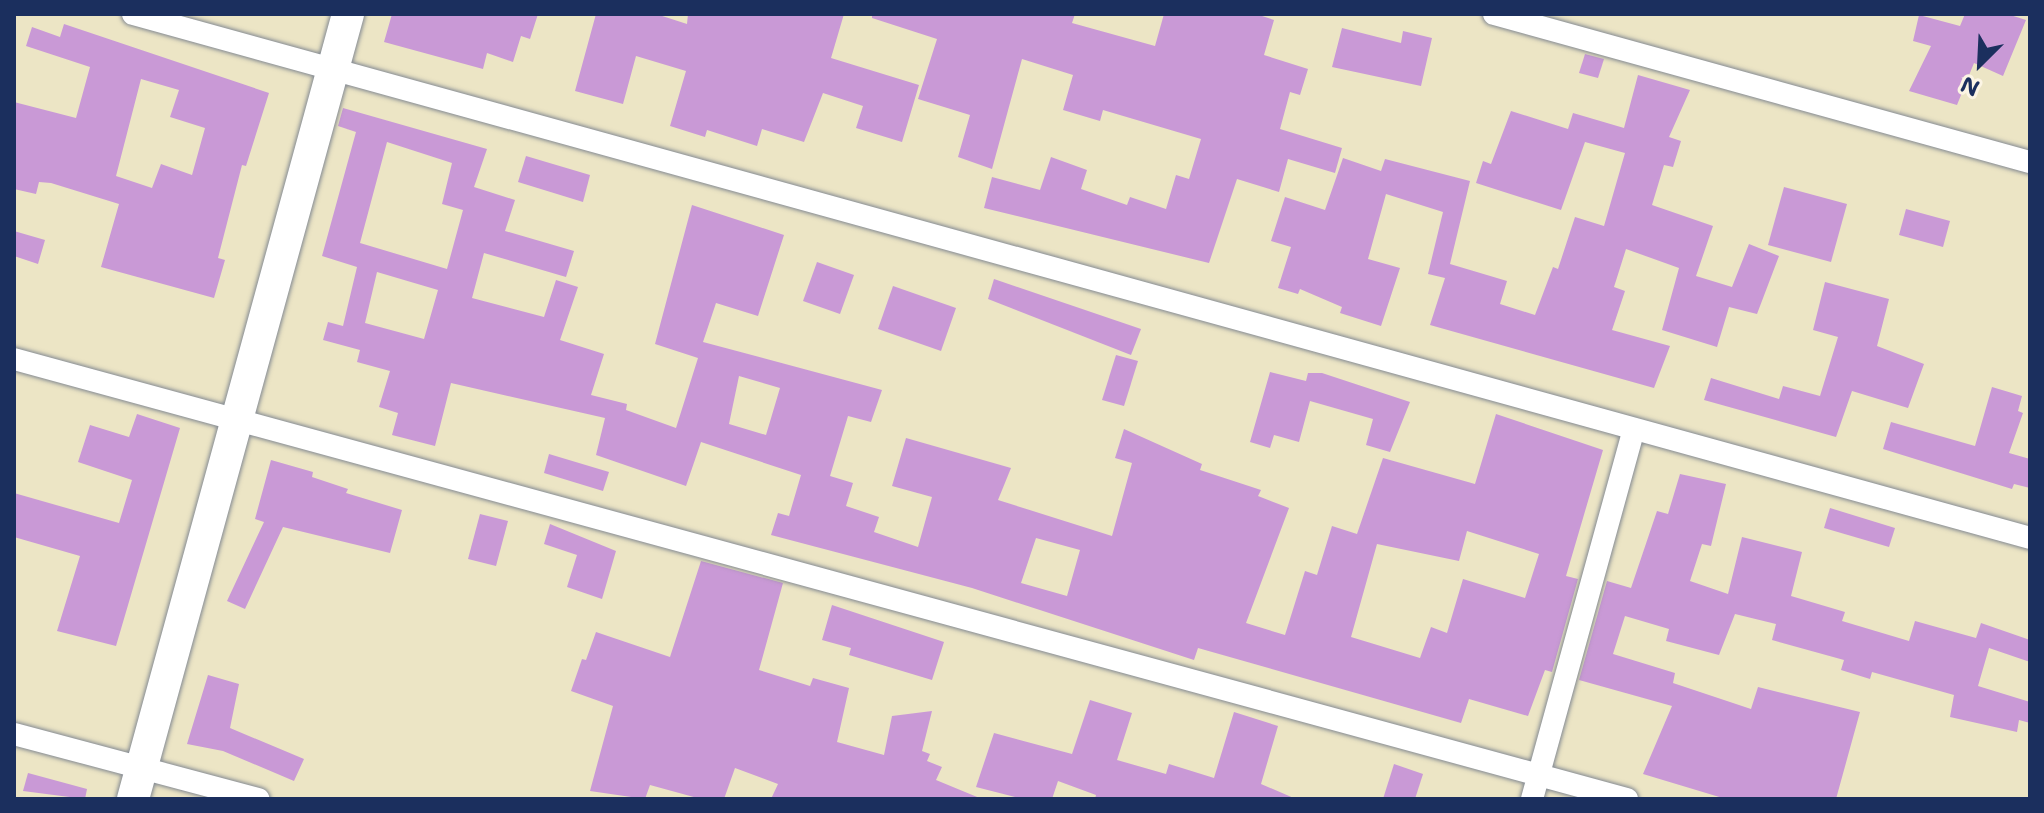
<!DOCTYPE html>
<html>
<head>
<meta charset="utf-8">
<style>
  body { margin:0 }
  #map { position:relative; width:2044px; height:813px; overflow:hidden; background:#ece5c5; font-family:"Shantell Sans",sans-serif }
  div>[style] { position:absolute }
  .building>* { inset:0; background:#c999d6 }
  .roads { filter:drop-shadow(0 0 2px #848a92) drop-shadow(0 0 2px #848a92) }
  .street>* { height:22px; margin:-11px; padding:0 11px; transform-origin:11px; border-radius:11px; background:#fff }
  .secondary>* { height:32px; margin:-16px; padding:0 16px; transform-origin:16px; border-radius:16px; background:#fff }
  span { translate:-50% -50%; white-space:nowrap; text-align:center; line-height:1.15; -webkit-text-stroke:7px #fcf5e5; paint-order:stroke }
  .frame { position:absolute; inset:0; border:16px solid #1b2f5e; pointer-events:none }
  .north { position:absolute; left:1940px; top:24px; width:80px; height:80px; -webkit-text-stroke:6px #fcf5e5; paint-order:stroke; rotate:204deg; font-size:22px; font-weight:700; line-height:32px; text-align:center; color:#1b2f5e }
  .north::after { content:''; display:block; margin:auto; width:28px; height:36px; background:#1b2f5e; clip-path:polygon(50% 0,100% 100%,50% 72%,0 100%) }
</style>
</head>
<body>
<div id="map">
  <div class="building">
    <i style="clip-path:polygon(392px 14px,538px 14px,530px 39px,521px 36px,513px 62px,487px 53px,483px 69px,384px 42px)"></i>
    <i style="clip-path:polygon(596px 14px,656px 14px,687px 24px,688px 14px,844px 14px,831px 58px,919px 85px,902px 142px,856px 128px,863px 106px,823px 93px,804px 142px,762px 129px,757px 146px,707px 130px,705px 137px,670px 126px,686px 71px,636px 56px,623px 104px,575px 91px)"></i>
    <i style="clip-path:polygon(872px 14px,1075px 14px,1072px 23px,1155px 46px,1164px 14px,1256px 14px,1274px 20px,1264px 55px,1308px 69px,1300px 95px,1290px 92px,1280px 129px,1342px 148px,1335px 173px,1288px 159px,1279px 192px,1237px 179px,1209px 263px,984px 208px,992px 177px,1040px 190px,1051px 157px,1087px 170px,1081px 189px,1127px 205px,1130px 197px,1166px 209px,1176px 175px,1189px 179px,1201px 139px,1103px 110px,1100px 121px,1063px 110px,1073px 75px,1022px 59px,992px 169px,958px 157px,970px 115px,918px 99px,937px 39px,872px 18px)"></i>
    <i style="clip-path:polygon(1965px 14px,2007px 14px,2026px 20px,2003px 76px,1974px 63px,1957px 105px,1909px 91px,1931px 46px,1913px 41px,1919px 15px,1960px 26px)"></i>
    <i style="clip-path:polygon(evenodd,64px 24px,269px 93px,246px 166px,242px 165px,218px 258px,225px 260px,214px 298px,101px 267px,119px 204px,51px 183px,39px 182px,36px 194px,14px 189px,14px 102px,76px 118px,90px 67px,26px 46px,32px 27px,60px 37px,64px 24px,141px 79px,179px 90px,170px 117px,205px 128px,192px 175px,161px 164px,152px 188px,116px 176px,141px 79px)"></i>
    <i style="clip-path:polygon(1342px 28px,1401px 43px,1403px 31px,1432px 38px,1421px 86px,1332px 67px)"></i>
    <i style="clip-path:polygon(1585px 54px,1604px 59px,1598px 78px,1579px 73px)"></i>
    <i style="clip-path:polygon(1638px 75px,1690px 90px,1669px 137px,1681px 141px,1673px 167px,1664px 165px,1652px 205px,1713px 226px,1696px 276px,1732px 287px,1749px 244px,1779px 256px,1757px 314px,1729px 307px,1717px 347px,1662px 330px,1679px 268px,1626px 249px,1614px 287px,1625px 291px,1612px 330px,1670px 346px,1654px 388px,1430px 325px,1445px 278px,1428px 274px,1443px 212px,1386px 194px,1368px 259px,1400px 268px,1381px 326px,1340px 313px,1342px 307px,1300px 289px,1298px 294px,1278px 288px,1291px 247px,1271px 241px,1285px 197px,1325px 210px,1343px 158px,1381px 171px,1385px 159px,1470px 181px,1450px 264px,1507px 281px,1500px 304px,1535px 315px,1553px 267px,1558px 269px,1575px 217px,1604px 226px,1625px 153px,1585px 142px,1561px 210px,1476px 183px,1483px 161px,1491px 164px,1511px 111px,1568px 129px,1573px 113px,1624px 128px)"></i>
    <i style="clip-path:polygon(evenodd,343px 108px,487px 149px,474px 187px,515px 200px,505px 231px,574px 251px,566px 277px,484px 253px,472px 298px,544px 317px,556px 280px,578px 287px,560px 340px,604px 354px,591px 395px,627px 404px,626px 410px,676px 428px,698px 358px,655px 344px,692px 205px,784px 235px,758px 316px,716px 303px,703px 342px,882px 390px,871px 422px,848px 416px,830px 476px,853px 483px,846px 506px,879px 517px,874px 532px,918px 547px,932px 497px,892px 486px,906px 438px,1011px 468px,998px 500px,1112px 536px,1132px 463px,1115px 458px,1124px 429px,1202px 464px,1200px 470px,1261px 490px,1258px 496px,1289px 508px,1246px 623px,1285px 635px,1305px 571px,1317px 575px,1332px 526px,1357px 534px,1383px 458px,1475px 484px,1496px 414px,1603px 450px,1566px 576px,1578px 579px,1552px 672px,1545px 670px,1528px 716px,1469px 699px,1461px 723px,1198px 648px,1194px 660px,972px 588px,771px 535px,778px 513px,789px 516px,801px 475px,701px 442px,686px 486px,596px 455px,605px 418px,451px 383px,435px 446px,392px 435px,398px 413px,379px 407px,390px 371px,357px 362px,360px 350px,323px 340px,328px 322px,343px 326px,357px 267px,322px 256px,356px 132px,338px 126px,343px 108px,387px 142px,452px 163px,442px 204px,463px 210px,447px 269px,360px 243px,387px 142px,343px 108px,377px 272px,438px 290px,424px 339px,365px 323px,377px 272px,343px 108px,739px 376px,780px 388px,766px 435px,729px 424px,739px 376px,343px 108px,1467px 531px,1539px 554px,1525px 598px,1463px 579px,1447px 633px,1431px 627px,1420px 658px,1351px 637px,1377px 544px,1459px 561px,1467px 531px,343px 108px,1036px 538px,1080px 550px,1067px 596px,1021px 583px,1036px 538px)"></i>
    <i style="clip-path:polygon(526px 156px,590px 175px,583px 202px,518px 182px)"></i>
    <i style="clip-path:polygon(1784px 187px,1847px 204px,1831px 262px,1768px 245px)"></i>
    <i style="clip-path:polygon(1906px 209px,1950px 221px,1943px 247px,1899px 235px)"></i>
    <i style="clip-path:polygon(14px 231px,45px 240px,38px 264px,14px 256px)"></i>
    <i style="clip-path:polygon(817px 262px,854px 275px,840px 314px,803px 301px)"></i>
    <i style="clip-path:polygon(994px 279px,1141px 329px,1131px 355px,988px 299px)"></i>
    <i style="clip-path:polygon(1825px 282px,1889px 299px,1877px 346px,1924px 364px,1908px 408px,1852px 391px,1836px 437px,1704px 400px,1711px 378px,1779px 399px,1783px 386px,1820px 396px,1838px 337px,1813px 330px)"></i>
    <i style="clip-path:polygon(893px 286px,956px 308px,941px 351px,878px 329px)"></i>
    <i style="clip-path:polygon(1116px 355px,1138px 361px,1124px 406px,1102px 400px)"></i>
    <i style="clip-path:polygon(1270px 372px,1306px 381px,1308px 373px,1322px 373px,1410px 402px,1390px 452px,1366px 445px,1373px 419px,1310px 401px,1299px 442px,1274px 435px,1270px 448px,1250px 442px)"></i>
    <i style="clip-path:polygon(1992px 387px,2022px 396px,2018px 411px,2023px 413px,2009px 453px,2030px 459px,2030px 488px,2014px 484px,2012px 489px,1883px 449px,1891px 422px,1975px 446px)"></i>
    <i style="clip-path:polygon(137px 414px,180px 428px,116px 646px,57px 631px,80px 556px,14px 537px,14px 493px,119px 523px,132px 480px,78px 462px,90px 425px,129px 437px)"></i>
    <i style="clip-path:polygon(549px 454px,609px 472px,603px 491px,544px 473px)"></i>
    <i style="clip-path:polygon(271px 460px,313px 472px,312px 477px,348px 489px,346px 493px,402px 510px,390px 553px,283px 527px,245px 609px,227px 601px,264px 522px,255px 519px)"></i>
    <i style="clip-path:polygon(1680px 474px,1726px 484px,1711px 546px,1702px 544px,1690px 581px,1728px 594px,1742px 537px,1802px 552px,1791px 596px,1845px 612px,1842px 621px,1909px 641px,1915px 621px,1976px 638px,1981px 623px,2030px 640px,2030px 662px,1989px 648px,1978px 686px,2030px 702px,2030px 723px,2019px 720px,2017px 732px,1950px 717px,1954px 695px,1872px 672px,1870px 679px,1841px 670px,1844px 660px,1772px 640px,1776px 624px,1735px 614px,1719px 655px,1666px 641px,1669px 629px,1625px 616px,1613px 654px,1675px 673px,1673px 683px,1751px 709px,1758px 687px,1860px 712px,1836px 799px,1726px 799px,1643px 774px,1672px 706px,1579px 680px,1607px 581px,1631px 588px,1657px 511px,1668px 514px)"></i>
    <i style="clip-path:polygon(1830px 508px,1895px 528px,1889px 547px,1824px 528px)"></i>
    <i style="clip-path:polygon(480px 514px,508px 521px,496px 566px,468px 559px)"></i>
    <i style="clip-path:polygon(550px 524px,616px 551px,602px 599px,567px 587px,577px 555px,544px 544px)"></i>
    <i style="clip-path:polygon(701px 561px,783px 583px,759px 670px,810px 686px,813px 678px,849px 688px,837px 742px,884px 755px,892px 716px,932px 711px,922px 751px,930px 754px,927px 761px,942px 767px,936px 780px,982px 799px,771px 799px,778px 784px,735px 768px,724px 799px,701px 799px,650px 785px,645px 799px,590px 791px,613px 706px,571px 691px,582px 659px,586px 660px,596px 632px,670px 657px)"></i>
    <i style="clip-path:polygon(832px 605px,944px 642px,932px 680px,849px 655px,851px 648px,822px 640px)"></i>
    <i style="clip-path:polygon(208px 675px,239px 684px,230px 728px,304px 759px,294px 781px,223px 751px,187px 744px)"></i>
    <i style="clip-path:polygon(1090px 700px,1132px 713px,1117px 760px,1166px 774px,1169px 764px,1214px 778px,1234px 712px,1278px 726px,1261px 784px,1296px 799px,1095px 799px,1096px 795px,1058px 781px,1052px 799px,1023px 799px,976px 787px,994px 733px,1072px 754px)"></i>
    <i style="clip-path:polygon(1394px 764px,1423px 774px,1415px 799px,1383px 799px)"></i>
    <i style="clip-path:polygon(28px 773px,87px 789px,85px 799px,23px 791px)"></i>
  </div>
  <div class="roads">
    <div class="street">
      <i style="left:133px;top:14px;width:1968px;rotate:15.44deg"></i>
      <i style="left:1494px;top:14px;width:556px;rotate:15.44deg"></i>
      <i style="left:14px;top:359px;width:1672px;rotate:15.26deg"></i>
      <i style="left:14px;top:734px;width:253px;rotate:14.9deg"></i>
      <i style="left:1532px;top:799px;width:381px;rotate:-74.6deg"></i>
    </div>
    <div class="secondary">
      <i style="left:133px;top:799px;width:814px;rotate:-74.68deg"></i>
    </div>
  </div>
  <div class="frame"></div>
  <div class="north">N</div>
</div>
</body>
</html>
